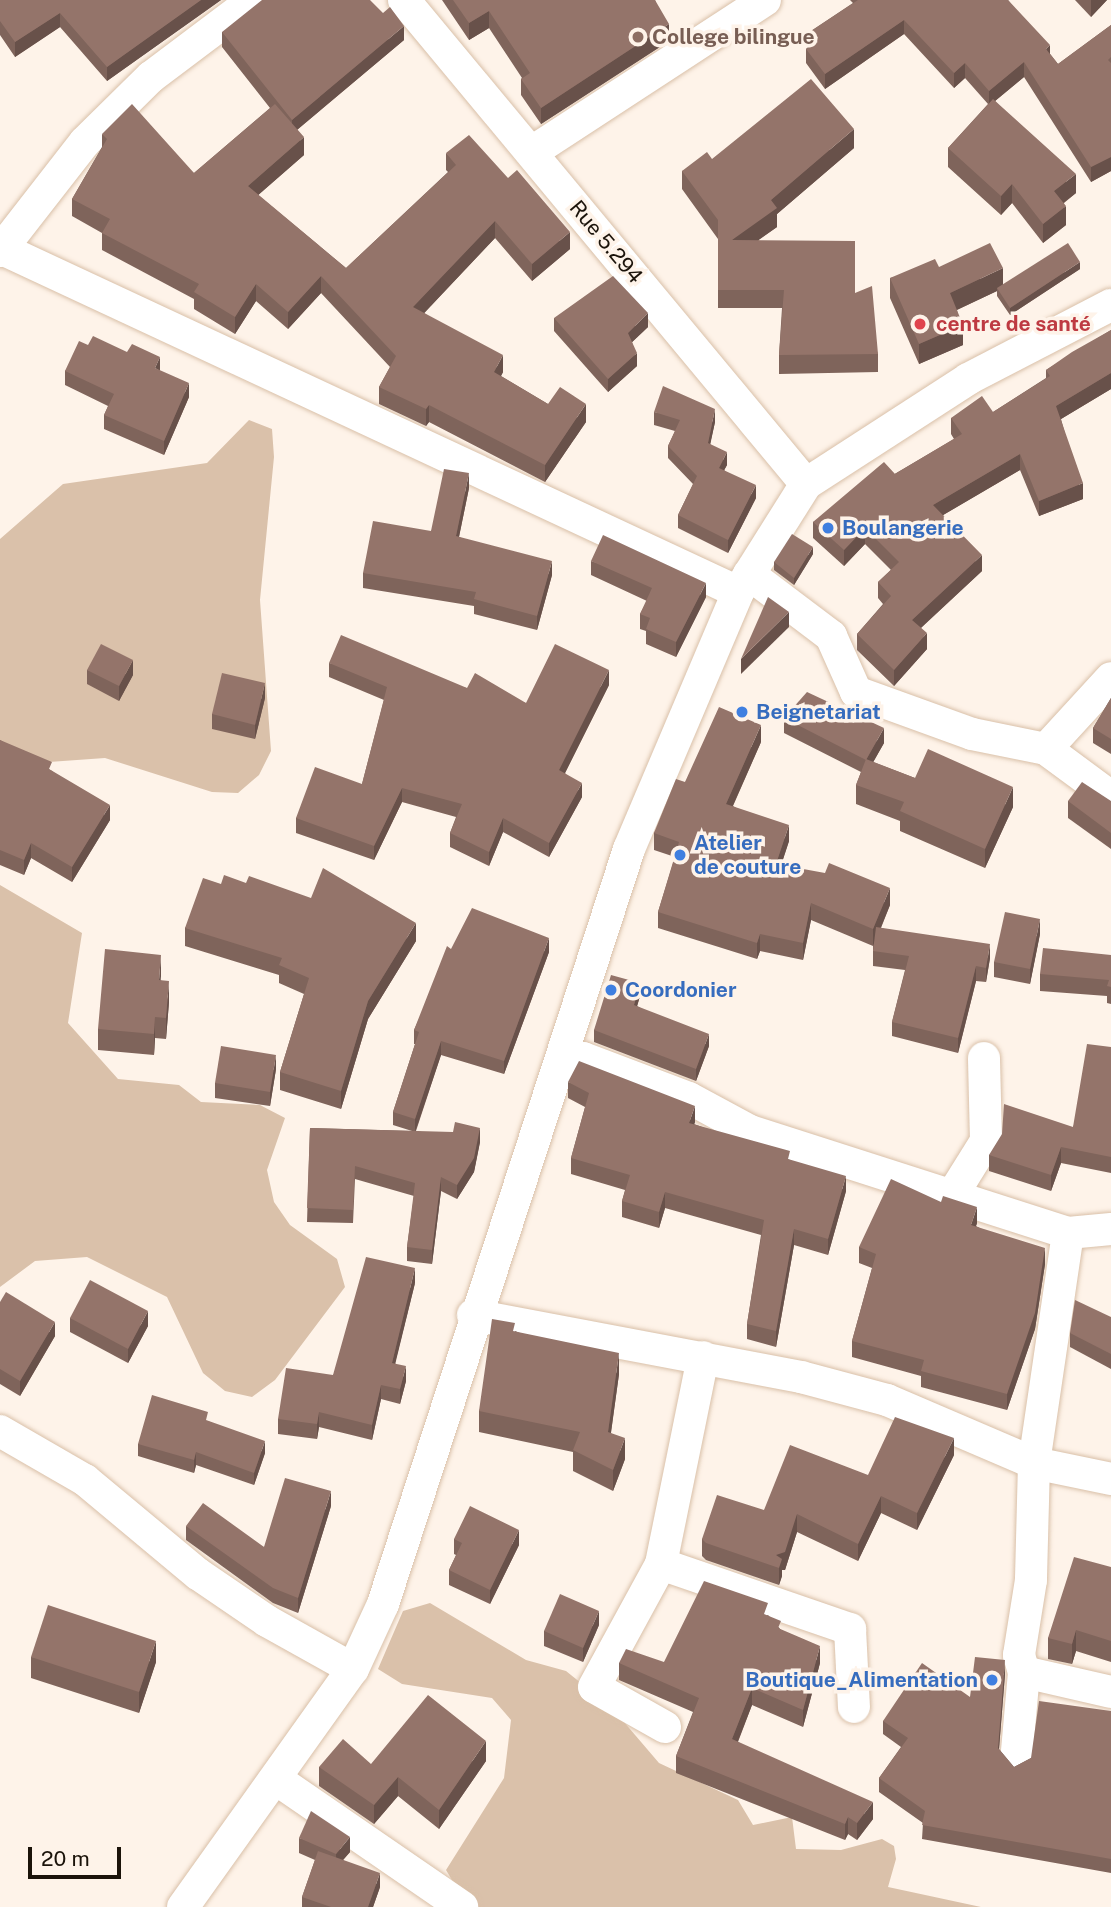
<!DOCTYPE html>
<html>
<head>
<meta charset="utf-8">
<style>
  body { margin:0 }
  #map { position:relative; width:1111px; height:1907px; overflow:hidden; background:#fef3e9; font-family:"Public Sans",sans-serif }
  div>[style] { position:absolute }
  .green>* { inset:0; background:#dac1aa }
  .roads { filter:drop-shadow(0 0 2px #d9c0a8) drop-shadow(0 0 2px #d9c0a8) }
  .minor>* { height:32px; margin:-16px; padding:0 16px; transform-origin:16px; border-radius:16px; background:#fff }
  .wall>* { inset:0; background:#7f645b }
  .shaded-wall>* { inset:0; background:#68514a }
  .building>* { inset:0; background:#94746a }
  .dots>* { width:19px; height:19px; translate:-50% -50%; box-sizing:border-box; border:4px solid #fef3e9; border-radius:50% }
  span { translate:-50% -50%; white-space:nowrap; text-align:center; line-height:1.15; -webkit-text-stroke:7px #fef3e9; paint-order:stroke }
  .education-label { font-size:21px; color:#785e54; font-weight:700 }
  .left { translate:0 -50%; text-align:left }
  .street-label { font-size:21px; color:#1b130a }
  .health-label { font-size:21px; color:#be3a42; font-weight:700 }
  .shop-label { font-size:21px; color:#366cbe; font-weight:700 }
  .right { translate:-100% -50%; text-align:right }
  .scale { position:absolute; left:28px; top:1847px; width:93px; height:32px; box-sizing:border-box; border:4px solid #1b130a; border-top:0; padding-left:9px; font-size:21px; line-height:24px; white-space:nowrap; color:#1b130a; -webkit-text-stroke:5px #fef3e9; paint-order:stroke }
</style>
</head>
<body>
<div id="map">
  <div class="green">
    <i style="clip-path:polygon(249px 420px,272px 429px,274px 457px,260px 600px,271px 751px,259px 775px,238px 793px,212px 792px,105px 758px,49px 762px,0 746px,0 539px,63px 484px,207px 463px)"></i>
    <i style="clip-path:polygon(0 885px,82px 933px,68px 1023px,118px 1079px,179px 1085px,201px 1102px,260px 1105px,285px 1118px,267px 1170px,274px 1202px,290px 1225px,337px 1259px,345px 1287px,275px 1380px,252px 1397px,225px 1391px,203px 1373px,167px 1297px,87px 1257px,35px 1261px,0 1287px)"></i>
    <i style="clip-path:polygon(430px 1603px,526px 1660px,566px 1671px,612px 1708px,659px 1763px,738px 1800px,753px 1825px,792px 1817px,796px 1849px,841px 1850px,882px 1839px,894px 1846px,896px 1859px,888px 1887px,981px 1907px,477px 1907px,461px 1895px,446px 1870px,504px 1778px,511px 1720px,492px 1698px,402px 1684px,378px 1669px,403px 1611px)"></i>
  </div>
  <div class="roads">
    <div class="minor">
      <i style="left:404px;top:0;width:629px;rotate:50.29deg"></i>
      <i style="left:532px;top:152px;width:278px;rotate:-33.1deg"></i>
      <i style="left:0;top:248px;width:814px;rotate:24.99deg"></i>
      <i style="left:0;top:251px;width:138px;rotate:-52.1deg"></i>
      <i style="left:85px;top:142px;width:93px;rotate:-44.6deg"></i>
      <i style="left:151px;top:77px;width:128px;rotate:-37deg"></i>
      <i style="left:749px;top:574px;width:103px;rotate:37.1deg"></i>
      <i style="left:831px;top:636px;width:61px;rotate:65.9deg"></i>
      <i style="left:856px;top:692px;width:123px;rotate:19.9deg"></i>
      <i style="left:972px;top:734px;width:76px;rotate:11.5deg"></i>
      <i style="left:1046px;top:749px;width:81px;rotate:36.4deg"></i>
      <i style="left:1046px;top:749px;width:96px;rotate:-47.5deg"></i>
      <i style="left:561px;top:1060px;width:22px;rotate:-5deg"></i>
      <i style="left:583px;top:1058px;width:113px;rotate:20.7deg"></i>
      <i style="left:689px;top:1098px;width:69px;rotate:28.4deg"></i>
      <i style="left:750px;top:1131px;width:334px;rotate:17.8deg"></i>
      <i style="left:1068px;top:1233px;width:43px;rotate:-5.3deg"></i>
      <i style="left:953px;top:1194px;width:62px;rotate:-58.1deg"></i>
      <i style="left:986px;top:1141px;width:83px;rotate:-91.4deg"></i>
      <i style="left:1068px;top:1233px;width:232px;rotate:98.4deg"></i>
      <i style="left:1034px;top:1463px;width:117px;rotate:91.5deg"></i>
      <i style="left:1031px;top:1580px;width:76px;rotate:99.1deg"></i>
      <i style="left:1019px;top:1655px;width:18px;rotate:74deg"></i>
      <i style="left:1024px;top:1672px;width:89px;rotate:12.9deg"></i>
      <i style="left:473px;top:1315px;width:334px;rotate:10.7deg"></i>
      <i style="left:801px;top:1377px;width:89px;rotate:15deg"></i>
      <i style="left:887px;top:1400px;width:160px;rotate:23.2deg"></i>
      <i style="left:1034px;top:1463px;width:79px;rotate:11.7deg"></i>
      <i style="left:0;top:1431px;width:98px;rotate:30deg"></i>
      <i style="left:85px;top:1480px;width:147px;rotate:39.8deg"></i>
      <i style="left:198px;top:1574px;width:83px;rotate:34.3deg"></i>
      <i style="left:267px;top:1621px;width:98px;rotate:29.2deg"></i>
      <i style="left:661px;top:1564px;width:200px;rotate:19deg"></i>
      <i style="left:850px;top:1629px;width:78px;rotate:87.1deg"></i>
      <i style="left:665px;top:1727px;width:81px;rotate:-150.6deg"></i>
      <i style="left:594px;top:1687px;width:140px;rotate:-61.4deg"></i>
      <i style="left:661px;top:1564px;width:211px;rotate:-78.5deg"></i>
      <i style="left:1016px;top:1762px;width:90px;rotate:-84.9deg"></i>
      <i style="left:276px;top:1779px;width:226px;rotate:34.5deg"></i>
      <i style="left:183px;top:1907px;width:292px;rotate:-54.5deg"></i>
      <i style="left:353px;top:1669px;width:72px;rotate:-65.2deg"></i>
      <i style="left:383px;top:1604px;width:794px;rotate:-71.95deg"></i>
      <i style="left:629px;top:849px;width:279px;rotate:-67deg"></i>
      <i style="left:738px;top:592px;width:128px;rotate:-57.8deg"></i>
      <i style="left:806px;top:484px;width:193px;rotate:-32.9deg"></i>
      <i style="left:968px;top:379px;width:161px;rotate:-27.4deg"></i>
    </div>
  </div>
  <div class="wall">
    <i style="clip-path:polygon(0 0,221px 0,107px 81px,60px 27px,15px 57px,0 35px)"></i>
    <i style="clip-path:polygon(442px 0,655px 0,669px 41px,541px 124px,521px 95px,521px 79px,522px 78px,489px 28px,469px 40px)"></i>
    <i style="clip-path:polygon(850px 0,1008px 0,1058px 64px,1111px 25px,1111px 171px,1091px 182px,1024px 77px,995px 101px,1076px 193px,1064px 203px,1066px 225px,1043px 243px,1012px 203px,1001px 215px,948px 167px,948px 148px,988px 104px,965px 78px,954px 88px,904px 34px,825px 89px,806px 63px,806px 49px,808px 47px,808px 33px,853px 3px)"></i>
    <i style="clip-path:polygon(1075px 0,1107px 0,1091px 17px)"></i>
    <i style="clip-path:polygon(222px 32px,404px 40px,297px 130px,304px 155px,258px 195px,346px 268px,448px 172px,446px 170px,446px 153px,570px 249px,532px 281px,495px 238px,424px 313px,503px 372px,501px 376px,548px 404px,586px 422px,545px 482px,429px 422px,426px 426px,379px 404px,379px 387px,390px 367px,321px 293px,288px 329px,256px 301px,235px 334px,194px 309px,194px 299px,102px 250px,102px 233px,72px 216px,72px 199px,102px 147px,102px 134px,194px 173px,270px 108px,222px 47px)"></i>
    <i style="clip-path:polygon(854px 148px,777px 214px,777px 227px,758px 240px,855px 293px,878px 354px,878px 372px,779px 374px,779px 355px,782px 308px,718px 308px,718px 239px,682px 189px,682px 171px,712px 159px)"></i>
    <i style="clip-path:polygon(939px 267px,1003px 285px,1080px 269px,1010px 315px,997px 296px,997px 291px,957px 310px,963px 345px,919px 364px,890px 298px,890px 278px)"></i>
    <i style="clip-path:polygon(554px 318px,648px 327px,632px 342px,637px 366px,608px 392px,554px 331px)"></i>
    <i style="clip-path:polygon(1111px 330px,1111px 389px,1061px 419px,1083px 499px,1039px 516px,1020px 470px,943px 515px,982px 571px,921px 628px,927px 649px,894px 686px,857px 650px,857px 634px,883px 604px,878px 598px,878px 582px,891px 570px,865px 544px,844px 566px,813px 538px,813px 522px,954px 439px,951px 434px,951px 418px,993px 412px,1046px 378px,1046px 370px)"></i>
    <i style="clip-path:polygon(88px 345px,160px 371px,189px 397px,164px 455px,104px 429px,104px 415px,108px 406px,65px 385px,65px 371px)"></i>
    <i style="clip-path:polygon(654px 412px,715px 422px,710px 444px,727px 465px,724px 470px,756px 498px,728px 553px,678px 528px,678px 515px,693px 484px,668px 458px,668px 446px,675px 431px,654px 425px)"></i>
    <i style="clip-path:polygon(469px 488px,459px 537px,552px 575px,537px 630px,474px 614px,474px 606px,363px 588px,363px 573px,431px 531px)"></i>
    <i style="clip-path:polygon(813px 554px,794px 585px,774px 570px,774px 562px)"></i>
    <i style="clip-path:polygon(591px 561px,706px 597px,676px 657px,646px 644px,646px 631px,640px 629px,640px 614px,647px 601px,591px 575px)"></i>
    <i style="clip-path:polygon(329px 663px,467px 688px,526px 703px,609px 685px,565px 773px,582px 797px,549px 857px,503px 832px,489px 866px,450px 847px,450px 833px,456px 817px,402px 802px,374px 860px,296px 833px,296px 818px,362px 784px,384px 700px,329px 677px)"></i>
    <i style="clip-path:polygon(87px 670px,133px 675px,119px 701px,87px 684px)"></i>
    <i style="clip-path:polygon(265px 698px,255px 739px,212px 729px,212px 714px)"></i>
    <i style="clip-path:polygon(1111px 698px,1111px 754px,1093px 743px,1093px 728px)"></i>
    <i style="clip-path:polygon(784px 718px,884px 743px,873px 762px,915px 778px,1013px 807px,985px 868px,900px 831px,900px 821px,856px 804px,856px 785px,861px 772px,784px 733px)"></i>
    <i style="clip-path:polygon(0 740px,52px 771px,110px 820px,72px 882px,31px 858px,24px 875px,0 865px)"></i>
    <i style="clip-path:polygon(761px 742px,733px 806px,789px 841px,781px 865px,890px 905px,881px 928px,990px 958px,986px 982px,976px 981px,958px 1053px,892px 1036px,892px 1022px,905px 970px,873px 966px,873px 946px,811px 920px,803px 960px,760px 951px,757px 959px,658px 928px,658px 912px,675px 857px,654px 850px,654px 833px,685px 782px)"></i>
    <i style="clip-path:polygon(1068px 801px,1111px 801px,1111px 849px,1068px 818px)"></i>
    <i style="clip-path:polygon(221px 884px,416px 941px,368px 1019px,341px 1109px,280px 1090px,280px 1072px,304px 994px,279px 983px,279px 975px,185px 946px,185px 928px)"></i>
    <i style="clip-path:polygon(1040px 934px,1030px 984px,994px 977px,994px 962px)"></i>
    <i style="clip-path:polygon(451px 949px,549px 952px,504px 1074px,441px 1055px,416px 1131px,480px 1142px,474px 1172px,457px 1199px,441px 1191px,432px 1264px,407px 1261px,407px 1247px,414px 1196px,355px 1179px,353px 1223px,307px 1222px,310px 1128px,412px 1131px,393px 1125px,393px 1112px,415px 1044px,414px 1044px,414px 1030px)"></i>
    <i style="clip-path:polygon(1111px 955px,1111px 1004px,1107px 1003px,1107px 996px,1040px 991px,1040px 974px)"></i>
    <i style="clip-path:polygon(161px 980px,169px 1002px,166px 1039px,155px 1038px,154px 1055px,98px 1050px,98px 1029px)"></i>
    <i style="clip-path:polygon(640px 996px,637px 1006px,709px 1046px,696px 1081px,594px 1042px,594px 1030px)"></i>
    <i style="clip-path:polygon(1111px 1047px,1111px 1173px,1061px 1163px,1051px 1191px,989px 1171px,989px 1155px,1073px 1127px)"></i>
    <i style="clip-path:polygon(276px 1069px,270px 1106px,215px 1098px,215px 1083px)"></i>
    <i style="clip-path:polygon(568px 1082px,695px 1122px,694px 1124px,790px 1160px,846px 1191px,828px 1255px,794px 1245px,776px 1347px,747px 1339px,747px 1324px,761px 1235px,665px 1208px,659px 1228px,622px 1217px,622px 1201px,625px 1190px,571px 1174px,571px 1158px,585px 1107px,568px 1098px)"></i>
    <i style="clip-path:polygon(977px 1223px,976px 1226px,1045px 1264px,1035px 1329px,1007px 1410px,921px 1387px,921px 1376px,852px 1357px,852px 1341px,872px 1268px,859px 1263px,859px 1247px)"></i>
    <i style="clip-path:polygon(415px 1283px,395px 1363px,406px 1381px,400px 1404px,381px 1399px,372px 1440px,319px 1427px,317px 1439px,278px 1434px,278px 1419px,333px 1375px)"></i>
    <i style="clip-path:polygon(0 1302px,55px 1336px,20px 1396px,0 1384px)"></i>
    <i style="clip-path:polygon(1111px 1317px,1111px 1369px,1070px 1347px,1070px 1333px)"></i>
    <i style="clip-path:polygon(70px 1318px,148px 1326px,128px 1363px,70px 1332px)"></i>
    <i style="clip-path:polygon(515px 1331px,619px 1374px,611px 1433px,625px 1459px,613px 1491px,573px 1471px,573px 1452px,479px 1432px,479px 1411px)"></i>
    <i style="clip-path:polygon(208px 1421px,265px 1453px,254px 1485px,196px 1465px,194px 1473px,138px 1456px,138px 1444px)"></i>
    <i style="clip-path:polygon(954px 1455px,917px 1530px,881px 1513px,858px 1561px,797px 1532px,785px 1570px,782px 1570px,782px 1576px,779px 1585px,706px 1560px,702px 1556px,702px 1539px,764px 1510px,868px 1475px)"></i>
    <i style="clip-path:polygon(331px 1506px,298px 1613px,273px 1603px,186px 1540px,186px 1526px,264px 1547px)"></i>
    <i style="clip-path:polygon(454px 1539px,519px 1545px,490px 1604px,449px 1585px,449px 1570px,456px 1555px,454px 1554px)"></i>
    <i style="clip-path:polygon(1111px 1567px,1111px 1662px,1076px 1651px,1072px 1664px,1048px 1659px,1048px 1638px)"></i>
    <i style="clip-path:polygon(768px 1615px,781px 1630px,820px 1663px,803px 1727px,752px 1705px,738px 1742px,873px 1819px,857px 1840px,848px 1834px,845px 1840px,676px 1773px,676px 1756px,693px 1712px,619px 1680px,619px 1663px,664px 1662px)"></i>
    <i style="clip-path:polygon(599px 1625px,583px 1662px,544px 1646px,544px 1631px)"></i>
    <i style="clip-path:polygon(31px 1657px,156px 1662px,139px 1713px,31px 1678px)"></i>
    <i style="clip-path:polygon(1005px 1674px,999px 1749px,1014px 1767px,1031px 1758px,1111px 1711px,1111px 1873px,922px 1839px,923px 1823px,879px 1792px,879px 1778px,901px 1747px,883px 1734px,883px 1721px,970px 1697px)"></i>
    <i style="clip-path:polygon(486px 1761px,439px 1829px,398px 1796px,374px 1824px,319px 1786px,319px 1767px,371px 1764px)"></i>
    <i style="clip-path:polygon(299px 1838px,350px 1852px,343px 1860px,380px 1887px,373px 1907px,302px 1907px,302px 1897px,315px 1860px,299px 1853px)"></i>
  </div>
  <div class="shaded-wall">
    <i style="clip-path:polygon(201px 0,221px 0,107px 81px,107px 67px)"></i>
    <i style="clip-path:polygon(1091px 0,1107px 0,1091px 17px)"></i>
    <i style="clip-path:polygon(489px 11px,489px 28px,469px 40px,469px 23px)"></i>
    <i style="clip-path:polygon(60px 13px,60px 27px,15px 57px,15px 42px)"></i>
    <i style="clip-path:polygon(904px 20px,904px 34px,825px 89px,825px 74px)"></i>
    <i style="clip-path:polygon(669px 24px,669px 41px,541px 124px,541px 108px)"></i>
    <i style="clip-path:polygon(404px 26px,404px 40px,292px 134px,292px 120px)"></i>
    <i style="clip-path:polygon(1050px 45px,1050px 59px,1046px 49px)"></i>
    <i style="clip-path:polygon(1024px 62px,1024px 77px,989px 106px,989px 91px)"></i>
    <i style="clip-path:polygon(965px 63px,965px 78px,954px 88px,954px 73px)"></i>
    <i style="clip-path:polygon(854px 129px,854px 148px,777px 214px,777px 227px,732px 259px,732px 240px,771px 200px)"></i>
    <i style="clip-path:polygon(304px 137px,304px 155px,248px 204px,248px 186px)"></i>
    <i style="clip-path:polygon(1111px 157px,1111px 171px,1091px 182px,1091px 167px)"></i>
    <i style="clip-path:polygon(1076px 174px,1076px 193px,1054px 210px,1054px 191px)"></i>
    <i style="clip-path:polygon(1012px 184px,1012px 203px,1001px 215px,1001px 196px)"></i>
    <i style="clip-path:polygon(1066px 206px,1066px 225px,1043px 243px,1043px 224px)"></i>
    <i style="clip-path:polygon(495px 221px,495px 238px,413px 325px,413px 307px)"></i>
    <i style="clip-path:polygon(570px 232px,570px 249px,532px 281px,532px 264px)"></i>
    <i style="clip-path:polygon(1080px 262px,1080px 269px,1010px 315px,1010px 308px)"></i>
    <i style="clip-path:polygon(1003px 268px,1003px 289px,997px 288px,997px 291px,950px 313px,950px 293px)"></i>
    <i style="clip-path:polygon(321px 276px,321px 293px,288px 329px,288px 312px)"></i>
    <i style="clip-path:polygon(256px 284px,256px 301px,235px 334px,235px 317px)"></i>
    <i style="clip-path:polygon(648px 313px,648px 327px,628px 346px,628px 333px)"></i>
    <i style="clip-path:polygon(963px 325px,963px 345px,919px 364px,919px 344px)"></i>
    <i style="clip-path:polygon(637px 353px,637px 366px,608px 392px,608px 379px)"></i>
    <i style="clip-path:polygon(503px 355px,503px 372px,494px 389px,494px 372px)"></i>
    <i style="clip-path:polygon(160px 357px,160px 371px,155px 368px)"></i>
    <i style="clip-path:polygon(1111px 373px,1111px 389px,1056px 422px,1056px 406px)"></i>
    <i style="clip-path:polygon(189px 383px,189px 397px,164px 455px,164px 441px)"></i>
    <i style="clip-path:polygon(586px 404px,586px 422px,545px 482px,545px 465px)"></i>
    <i style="clip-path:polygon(429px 405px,429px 422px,426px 426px,426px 409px)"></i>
    <i style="clip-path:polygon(715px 409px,715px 422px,708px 455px,708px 443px)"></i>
    <i style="clip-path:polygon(727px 452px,727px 465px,719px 480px,719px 468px)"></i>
    <i style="clip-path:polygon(1020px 454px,1020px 470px,933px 521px,933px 505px)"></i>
    <i style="clip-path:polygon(469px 473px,469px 488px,456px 551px,456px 536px)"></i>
    <i style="clip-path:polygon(1083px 483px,1083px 499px,1039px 516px,1039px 501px)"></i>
    <i style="clip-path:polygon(756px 485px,756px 498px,728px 553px,728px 540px)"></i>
    <i style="clip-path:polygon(865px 528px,865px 544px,844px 566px,844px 550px)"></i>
    <i style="clip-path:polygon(813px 547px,813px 554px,794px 585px,794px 578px)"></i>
    <i style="clip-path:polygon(982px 555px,982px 571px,912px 636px,912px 620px)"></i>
    <i style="clip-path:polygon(552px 561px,552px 575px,537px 630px,537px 616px)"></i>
    <i style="clip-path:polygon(706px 583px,706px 597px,676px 657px,676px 642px)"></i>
    <i style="clip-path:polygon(789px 612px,789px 627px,741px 674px,741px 659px)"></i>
    <i style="clip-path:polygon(927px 633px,927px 649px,894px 686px,894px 670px)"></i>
    <i style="clip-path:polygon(133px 660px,133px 675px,119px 701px,119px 686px)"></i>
    <i style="clip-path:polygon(609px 670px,609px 685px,559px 785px,559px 770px)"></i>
    <i style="clip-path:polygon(265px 683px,265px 698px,255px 739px,255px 725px)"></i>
    <i style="clip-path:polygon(761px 725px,761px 742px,726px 821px,726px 804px)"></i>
    <i style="clip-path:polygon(884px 728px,884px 743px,866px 775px,866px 760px)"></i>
    <i style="clip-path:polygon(582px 783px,582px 797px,549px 857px,549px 843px)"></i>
    <i style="clip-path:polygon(1013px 787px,1013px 807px,985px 868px,985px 849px)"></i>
    <i style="clip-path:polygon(402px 788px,402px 802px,374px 860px,374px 846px)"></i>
    <i style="clip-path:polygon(110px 805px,110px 820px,72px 882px,72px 867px)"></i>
    <i style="clip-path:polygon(503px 818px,503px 832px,489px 866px,489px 852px)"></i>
    <i style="clip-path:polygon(789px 825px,789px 841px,776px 881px,776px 864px)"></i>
    <i style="clip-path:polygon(31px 843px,31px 858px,24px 875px,24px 860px)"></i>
    <i style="clip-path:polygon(890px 888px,890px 905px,873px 946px,873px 929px)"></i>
    <i style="clip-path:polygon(811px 903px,811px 920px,803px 960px,803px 943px)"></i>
    <i style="clip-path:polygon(1040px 919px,1040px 934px,1030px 984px,1030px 969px)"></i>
    <i style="clip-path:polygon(416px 923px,416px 941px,368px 1019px,341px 1109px,341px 1091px,368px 1001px)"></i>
    <i style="clip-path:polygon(760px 934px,760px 951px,757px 959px,757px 943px)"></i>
    <i style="clip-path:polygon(549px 938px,549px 952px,504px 1074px,504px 1061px)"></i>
    <i style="clip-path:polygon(990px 944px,990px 958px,986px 982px,986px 968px)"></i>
    <i style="clip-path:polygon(161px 955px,161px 976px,159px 1001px,159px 980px)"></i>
    <i style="clip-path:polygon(976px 966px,976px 981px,958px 1053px,958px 1038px)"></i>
    <i style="clip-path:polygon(169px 981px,169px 1002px,166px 1039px,166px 1018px)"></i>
    <i style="clip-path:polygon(640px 983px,640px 996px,634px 1017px,634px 1005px)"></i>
    <i style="clip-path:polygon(155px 1017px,155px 1038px,154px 1055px,154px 1034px)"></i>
    <i style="clip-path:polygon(709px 1034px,709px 1046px,696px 1081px,696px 1069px)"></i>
    <i style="clip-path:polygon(441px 1041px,441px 1055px,415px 1132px,415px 1119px)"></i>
    <i style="clip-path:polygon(276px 1055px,276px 1069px,270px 1106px,270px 1092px)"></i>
    <i style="clip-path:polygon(695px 1106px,695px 1122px,689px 1139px,689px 1123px)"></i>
    <i style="clip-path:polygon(480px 1128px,480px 1142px,474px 1172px,457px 1199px,457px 1185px)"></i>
    <i style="clip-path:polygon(1061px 1147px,1061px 1163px,1051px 1191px,1051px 1175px)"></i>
    <i style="clip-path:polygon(846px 1176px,846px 1191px,828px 1255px,828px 1239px)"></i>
    <i style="clip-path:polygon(441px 1177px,441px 1191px,432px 1264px,432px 1250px)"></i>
    <i style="clip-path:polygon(665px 1192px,665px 1208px,659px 1228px,659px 1212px)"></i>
    <i style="clip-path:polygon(977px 1207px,977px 1223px,971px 1241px,971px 1225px)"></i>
    <i style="clip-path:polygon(794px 1229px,794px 1245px,776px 1347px,776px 1331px)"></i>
    <i style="clip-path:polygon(1045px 1248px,1045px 1264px,1035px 1329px,1007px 1410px,1007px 1394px)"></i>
    <i style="clip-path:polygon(415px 1268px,415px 1283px,392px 1377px,392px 1363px)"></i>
    <i style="clip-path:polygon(148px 1311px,148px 1326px,128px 1363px,128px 1349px)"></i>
    <i style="clip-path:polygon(55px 1322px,55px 1336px,20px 1396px,20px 1381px)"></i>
    <i style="clip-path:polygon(619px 1353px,619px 1374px,608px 1453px,608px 1432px)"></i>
    <i style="clip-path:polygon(406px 1366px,406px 1381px,400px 1404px,400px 1389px)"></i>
    <i style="clip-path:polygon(381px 1385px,381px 1399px,372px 1440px,372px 1425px)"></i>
    <i style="clip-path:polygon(319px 1412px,319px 1427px,317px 1439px,317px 1424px)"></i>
    <i style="clip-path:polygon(625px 1438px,625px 1459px,613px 1491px,613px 1470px)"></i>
    <i style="clip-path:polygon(954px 1438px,954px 1455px,917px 1530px,917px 1513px)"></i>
    <i style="clip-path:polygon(265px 1441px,265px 1453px,254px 1485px,254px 1473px)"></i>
    <i style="clip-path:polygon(196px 1452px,196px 1465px,194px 1473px,194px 1460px)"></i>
    <i style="clip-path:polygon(331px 1491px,331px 1506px,298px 1613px,298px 1598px)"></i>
    <i style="clip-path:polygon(881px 1496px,881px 1513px,858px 1561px,858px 1544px)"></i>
    <i style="clip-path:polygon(797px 1514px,797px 1532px,785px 1570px,782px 1570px,782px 1576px,779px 1585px,779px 1568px,776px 1555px)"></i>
    <i style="clip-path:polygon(519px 1530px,519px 1545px,490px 1604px,490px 1590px)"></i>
    <i style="clip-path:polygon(599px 1611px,599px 1625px,583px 1662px,583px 1648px)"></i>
    <i style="clip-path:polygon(1076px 1630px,1076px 1651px,1072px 1664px,1072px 1644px)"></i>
    <i style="clip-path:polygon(156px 1641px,156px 1662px,139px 1713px,139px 1692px)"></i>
    <i style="clip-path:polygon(820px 1646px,820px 1663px,803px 1727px,803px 1710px)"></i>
    <i style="clip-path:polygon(1005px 1660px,1005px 1674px,998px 1761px,998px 1748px)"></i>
    <i style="clip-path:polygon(752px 1688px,752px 1705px,732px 1756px,732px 1739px)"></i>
    <i style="clip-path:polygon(486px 1741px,486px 1761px,439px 1829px,439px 1810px)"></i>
    <i style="clip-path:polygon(398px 1777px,398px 1796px,374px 1824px,374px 1805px)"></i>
    <i style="clip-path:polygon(873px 1802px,873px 1819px,857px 1840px,857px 1823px)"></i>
    <i style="clip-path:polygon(848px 1817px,848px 1834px,845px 1840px,845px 1824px)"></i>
    <i style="clip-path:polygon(350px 1837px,350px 1852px,336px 1868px,336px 1854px)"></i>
    <i style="clip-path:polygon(380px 1873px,380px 1887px,373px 1907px,368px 1907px)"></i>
  </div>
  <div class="building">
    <i style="clip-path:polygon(0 0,201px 0,107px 67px,60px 13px,15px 42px,0 21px)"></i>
    <i style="clip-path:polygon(262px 0,370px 0,383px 13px,390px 7px,404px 26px,292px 120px,222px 32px)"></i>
    <i style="clip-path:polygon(453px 0,655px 0,669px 24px,541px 108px,521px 79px,530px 73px,489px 11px,469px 23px)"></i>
    <i style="clip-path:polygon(858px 0,1008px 0,1050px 45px,1046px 49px,1058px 64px,1111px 25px,1111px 57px,1108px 60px,1111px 63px,1111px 157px,1091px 167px,1024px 62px,989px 91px,965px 63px,954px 73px,904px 20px,825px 74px,806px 49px,815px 43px,808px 33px)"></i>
    <i style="clip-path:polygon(811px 79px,854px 129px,771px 200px,777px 208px,732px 240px,855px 241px,855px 293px,872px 286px,878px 354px,779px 355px,784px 290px,718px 290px,718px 220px,682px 171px,707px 152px,712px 159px)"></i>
    <i style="clip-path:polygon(993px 99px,1076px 174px,1054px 191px,1066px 206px,1043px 224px,1012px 184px,1001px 196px,948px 148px)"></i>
    <i style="clip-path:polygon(132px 104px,194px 173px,275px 104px,304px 137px,248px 186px,346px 268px,456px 165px,446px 153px,469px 135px,508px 178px,517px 170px,570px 232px,532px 264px,495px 221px,413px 307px,503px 355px,494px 372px,548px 404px,560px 387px,586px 404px,545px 465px,429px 405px,426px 409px,379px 387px,396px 356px,321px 276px,288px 312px,256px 284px,235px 317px,194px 292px,199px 284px,102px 233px,110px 219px,72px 199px,107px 139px,102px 134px)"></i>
    <i style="clip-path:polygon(990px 243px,1003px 268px,950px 293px,963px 325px,919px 344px,890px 278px,935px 259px,939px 267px)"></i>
    <i style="clip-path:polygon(1068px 243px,1080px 262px,1010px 308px,997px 288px)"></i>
    <i style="clip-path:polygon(613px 276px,648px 313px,628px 333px,637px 353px,608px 379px,554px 318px)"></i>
    <i style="clip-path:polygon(1111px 330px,1111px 373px,1056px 406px,1083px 483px,1039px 501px,1020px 454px,933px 505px,982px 555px,912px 620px,927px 633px,894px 670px,857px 634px,891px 596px,878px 582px,899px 562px,865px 528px,844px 550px,813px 522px,884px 462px,895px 474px,962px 434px,951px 418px,982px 396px,993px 412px,1050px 376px,1046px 370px,1072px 352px)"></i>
    <i style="clip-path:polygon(93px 336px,127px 352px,132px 344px,160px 357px,155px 368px,189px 383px,164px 441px,104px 415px,114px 394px,65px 371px,79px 341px,88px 345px)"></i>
    <i style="clip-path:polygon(663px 386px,715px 409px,708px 443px,727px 452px,719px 468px,756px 485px,728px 540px,678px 515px,697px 476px,668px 446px,680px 420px,654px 412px)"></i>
    <i style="clip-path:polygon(444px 469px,469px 473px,456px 536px,552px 561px,537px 616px,474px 599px,476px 592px,363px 573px,373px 521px,431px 531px)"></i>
    <i style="clip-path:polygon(792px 534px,813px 547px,794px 578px,774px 562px)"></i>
    <i style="clip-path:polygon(603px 535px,706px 583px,676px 642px,646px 629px,650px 618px,640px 614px,652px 588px,591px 561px)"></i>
    <i style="clip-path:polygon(768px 597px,789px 612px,741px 659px)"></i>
    <i style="clip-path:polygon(341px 635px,467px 688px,475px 673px,526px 703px,555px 644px,609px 670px,559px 770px,582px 783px,549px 843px,503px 818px,489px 852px,450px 833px,462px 804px,402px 788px,374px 846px,296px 818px,315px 767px,362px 784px,387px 687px,329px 663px)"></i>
    <i style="clip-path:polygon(101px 644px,133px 660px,119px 686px,87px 670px)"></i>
    <i style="clip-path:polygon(222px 673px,265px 683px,255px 725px,212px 714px)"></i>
    <i style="clip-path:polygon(807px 692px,884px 728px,866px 760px,784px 718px)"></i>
    <i style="clip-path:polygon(1111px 698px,1111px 739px,1093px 728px)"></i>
    <i style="clip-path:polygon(719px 707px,761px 725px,726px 804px,789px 825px,776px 864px,825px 873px,829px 863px,890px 888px,873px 929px,811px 903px,803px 943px,760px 934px,757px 943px,658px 912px,679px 842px,654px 833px,676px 779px,685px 782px)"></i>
    <i style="clip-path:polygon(0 740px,52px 762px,49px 769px,110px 805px,72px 867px,31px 843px,24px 860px,0 850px)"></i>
    <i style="clip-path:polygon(928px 749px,1013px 787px,985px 849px,900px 811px,904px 802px,856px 785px,866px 759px,915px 778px)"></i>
    <i style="clip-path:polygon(1082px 782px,1111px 801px,1111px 833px,1068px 801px)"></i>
    <i style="clip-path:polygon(323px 868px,416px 923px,368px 1001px,341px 1091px,280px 1072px,309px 978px,279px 965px,282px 958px,185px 928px,203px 878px,221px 884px,224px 875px,246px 883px,249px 876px,311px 898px)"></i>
    <i style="clip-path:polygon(472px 908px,549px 938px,504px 1061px,441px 1041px,415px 1119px,393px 1112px,419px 1032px,414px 1030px,447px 946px,451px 949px)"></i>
    <i style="clip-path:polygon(1005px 912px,1040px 919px,1030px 969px,994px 962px)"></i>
    <i style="clip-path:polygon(876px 927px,990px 944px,986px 968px,976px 966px,958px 1038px,892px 1022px,909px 956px,873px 951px)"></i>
    <i style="clip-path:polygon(1043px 948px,1111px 955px,1111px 987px,1107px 986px,1109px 980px,1040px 974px)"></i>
    <i style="clip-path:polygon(105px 949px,161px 955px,159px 980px,169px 981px,166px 1018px,155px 1017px,154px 1034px,98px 1029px)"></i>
    <i style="clip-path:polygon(611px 975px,640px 983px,634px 1005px,709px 1034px,696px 1069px,594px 1030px)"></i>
    <i style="clip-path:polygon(1087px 1044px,1111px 1047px,1111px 1157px,1061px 1147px,1051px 1175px,989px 1155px,1002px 1134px,1004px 1104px,1073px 1127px)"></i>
    <i style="clip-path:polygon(221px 1046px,276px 1055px,270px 1092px,215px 1083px)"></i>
    <i style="clip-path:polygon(579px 1061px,695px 1106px,689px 1123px,790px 1151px,788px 1159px,846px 1176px,828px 1239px,794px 1229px,776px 1331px,747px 1324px,764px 1220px,665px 1192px,659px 1212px,622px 1201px,630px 1175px,571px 1158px,589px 1093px,568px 1082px)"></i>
    <i style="clip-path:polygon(455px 1122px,480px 1128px,474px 1158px,457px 1185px,441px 1177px,432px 1250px,407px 1247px,415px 1183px,355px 1166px,353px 1210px,307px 1208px,310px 1128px,453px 1132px)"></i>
    <i style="clip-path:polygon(891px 1179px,941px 1202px,943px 1196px,977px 1207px,971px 1225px,1045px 1248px,1035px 1313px,1007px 1394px,921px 1371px,924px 1360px,852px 1341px,876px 1254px,859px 1247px)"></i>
    <i style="clip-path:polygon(366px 1257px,415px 1268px,392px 1363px,406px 1366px,400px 1389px,381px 1385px,372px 1425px,319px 1412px,317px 1424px,278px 1419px,286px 1368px,333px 1375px)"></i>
    <i style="clip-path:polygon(90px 1280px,148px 1311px,128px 1349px,70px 1318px)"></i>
    <i style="clip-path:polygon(6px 1292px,55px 1322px,20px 1381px,0 1369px,0 1302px)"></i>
    <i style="clip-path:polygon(1075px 1300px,1111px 1317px,1111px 1354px,1070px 1333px)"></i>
    <i style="clip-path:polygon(492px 1319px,515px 1323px,513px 1331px,619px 1353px,608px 1432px,625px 1438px,613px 1470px,573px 1450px,580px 1432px,479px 1411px)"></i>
    <i style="clip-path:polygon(152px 1395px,208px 1412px,206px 1420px,265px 1441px,254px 1473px,196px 1452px,194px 1460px,138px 1444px)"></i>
    <i style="clip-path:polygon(895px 1417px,954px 1438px,917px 1513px,881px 1496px,858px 1544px,797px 1514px,785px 1552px,776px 1555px,782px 1559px,779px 1568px,706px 1543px,702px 1539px,717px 1495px,764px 1510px,790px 1445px,868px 1475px)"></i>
    <i style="clip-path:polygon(285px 1478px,331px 1491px,298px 1598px,273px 1588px,186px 1526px,203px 1503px,264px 1547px)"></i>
    <i style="clip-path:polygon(470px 1506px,519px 1530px,490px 1590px,449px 1570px,462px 1543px,454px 1539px)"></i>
    <i style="clip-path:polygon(1074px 1557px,1111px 1567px,1111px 1641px,1076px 1630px,1072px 1644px,1048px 1638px)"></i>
    <i style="clip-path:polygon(704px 1581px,768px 1603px,764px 1614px,781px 1621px,778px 1628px,820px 1646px,803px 1710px,752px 1688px,732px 1739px,873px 1802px,857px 1823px,848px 1817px,845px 1824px,676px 1756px,699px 1698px,619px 1663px,626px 1649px,664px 1662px)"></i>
    <i style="clip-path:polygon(560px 1594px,599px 1611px,583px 1648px,544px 1631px)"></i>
    <i style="clip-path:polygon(48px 1605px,156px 1641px,139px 1692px,31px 1657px)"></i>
    <i style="clip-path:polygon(975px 1657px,1005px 1660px,998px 1748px,1014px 1767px,1031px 1758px,1039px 1701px,1111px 1711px,1111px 1859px,922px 1825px,925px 1811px,879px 1778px,908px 1738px,883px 1721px,922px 1663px,970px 1697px)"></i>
    <i style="clip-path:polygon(428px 1695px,486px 1741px,439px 1810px,398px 1777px,374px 1805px,319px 1767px,343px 1739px,371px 1764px)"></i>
    <i style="clip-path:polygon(311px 1811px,350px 1837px,336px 1854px,299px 1838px)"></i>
    <i style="clip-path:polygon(318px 1851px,380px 1873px,368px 1907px,331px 1907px,302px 1897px)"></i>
  </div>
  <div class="dots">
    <i style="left:638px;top:37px;background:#8d6e63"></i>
    <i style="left:920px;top:324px;background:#e0444e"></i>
    <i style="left:828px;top:528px;background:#3f7fe0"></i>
    <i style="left:742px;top:712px;background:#3f7fe0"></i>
    <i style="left:680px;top:855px;background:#3f7fe0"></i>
    <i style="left:611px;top:990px;background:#3f7fe0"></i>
    <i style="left:992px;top:1680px;background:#3f7fe0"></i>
  </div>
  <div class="education-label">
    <span class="left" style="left:652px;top:37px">College bilingue</span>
  </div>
  <div class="street-label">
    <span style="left:606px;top:242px;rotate:50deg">Rue 5.294</span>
  </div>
  <div class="health-label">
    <span class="left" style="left:936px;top:324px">centre de santé</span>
  </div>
  <div class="shop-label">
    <span class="left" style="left:842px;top:528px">Boulangerie</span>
    <span class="left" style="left:756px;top:712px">Beignetariat</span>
    <span class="left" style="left:694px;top:855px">Atelier<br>de couture</span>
    <span class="left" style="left:625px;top:990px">Coordonier</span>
    <span class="right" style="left:978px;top:1680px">Boutique_Alimentation</span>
  </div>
  <div class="scale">20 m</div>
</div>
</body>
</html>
